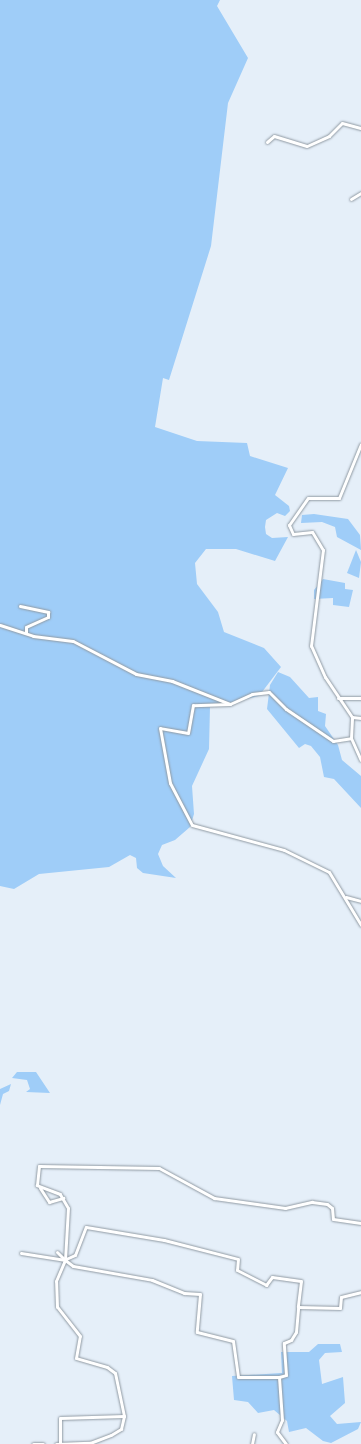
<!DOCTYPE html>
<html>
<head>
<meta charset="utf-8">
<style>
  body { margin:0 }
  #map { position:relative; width:361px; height:1444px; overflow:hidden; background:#e5eff9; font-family:"Alegreya Sans",sans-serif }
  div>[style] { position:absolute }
  .green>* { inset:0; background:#9fcdf8 }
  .roads { filter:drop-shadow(0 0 1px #909aa3) drop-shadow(0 0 1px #909aa3) }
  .street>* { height:3px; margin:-1.5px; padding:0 1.5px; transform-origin:1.5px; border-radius:1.5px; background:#fff }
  span { translate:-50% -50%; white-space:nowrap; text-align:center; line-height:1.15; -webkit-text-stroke:3px #f9fbfd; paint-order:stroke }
</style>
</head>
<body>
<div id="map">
  <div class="green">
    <i style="clip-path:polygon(0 0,220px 0,217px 6px,248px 58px,228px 103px,211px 246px,169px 380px,163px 378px,155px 427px,197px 441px,247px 443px,250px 456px,288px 468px,275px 495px,289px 506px,290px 511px,285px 516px,277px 513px,266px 520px,265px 527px,266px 534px,272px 538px,288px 537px,275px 561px,236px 549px,206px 549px,195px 563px,197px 584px,218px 612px,224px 632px,264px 648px,281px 667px,259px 696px,210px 707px,209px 749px,192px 786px,194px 814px,190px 827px,175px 840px,162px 845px,158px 854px,163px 866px,176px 878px,143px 873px,137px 868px,136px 858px,130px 855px,109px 867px,39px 874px,14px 889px,0 886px)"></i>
    <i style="clip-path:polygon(314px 514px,348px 519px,360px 535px,361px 550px,337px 537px,335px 527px,322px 522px,301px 523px,302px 515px)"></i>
    <i style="clip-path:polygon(356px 550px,361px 562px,359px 578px,347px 573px)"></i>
    <i style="clip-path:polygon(323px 579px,345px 583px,345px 589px,353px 590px,349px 607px,333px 605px,333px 598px,314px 599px,314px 590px)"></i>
    <i style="clip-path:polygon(278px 672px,290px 677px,309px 698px,318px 697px,318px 711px,326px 714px,325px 726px,338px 745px,342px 760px,361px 776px,361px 808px,334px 779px,324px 777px,320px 757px,311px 746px,305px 744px,299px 748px,267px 709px,270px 685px)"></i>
    <i style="clip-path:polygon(17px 1072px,36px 1072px,50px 1093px,26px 1092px,30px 1089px,27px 1080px,12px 1078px)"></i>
    <i style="clip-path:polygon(11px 1084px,9px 1091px,3px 1094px,0 1105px,0 1089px)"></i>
    <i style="clip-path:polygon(318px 1344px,340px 1344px,342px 1352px,325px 1353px,319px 1360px,322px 1384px,343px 1377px,345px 1403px,330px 1416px,337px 1424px,361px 1422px,358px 1429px,331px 1443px,323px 1441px,306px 1428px,289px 1432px,287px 1421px,274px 1410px,258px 1413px,248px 1402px,234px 1400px,232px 1376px,282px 1373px,281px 1352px,309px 1352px)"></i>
  </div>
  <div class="roads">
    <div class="street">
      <i style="left:267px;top:142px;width:9px;rotate:-41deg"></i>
      <i style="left:274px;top:136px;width:34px;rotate:17deg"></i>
      <i style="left:307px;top:146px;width:24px;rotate:-24deg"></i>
      <i style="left:329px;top:136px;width:18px;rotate:-45deg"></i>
      <i style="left:342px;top:123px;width:20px;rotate:15deg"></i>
      <i style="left:351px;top:199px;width:12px;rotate:-31deg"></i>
      <i style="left:20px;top:606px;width:29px;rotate:12deg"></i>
      <i style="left:48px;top:612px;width:5px;rotate:90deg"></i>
      <i style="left:48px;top:617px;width:24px;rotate:156deg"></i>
      <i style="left:26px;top:627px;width:6px;rotate:90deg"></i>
      <i style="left:0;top:625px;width:35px;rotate:18deg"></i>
      <i style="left:33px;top:636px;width:40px;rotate:7.1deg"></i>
      <i style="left:73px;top:641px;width:71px;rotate:27.6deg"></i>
      <i style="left:136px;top:674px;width:37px;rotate:11deg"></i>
      <i style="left:172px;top:681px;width:62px;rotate:21.6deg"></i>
      <i style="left:230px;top:704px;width:24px;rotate:-24deg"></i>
      <i style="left:252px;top:694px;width:17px;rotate:-7deg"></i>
      <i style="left:269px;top:692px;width:24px;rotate:45deg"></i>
      <i style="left:286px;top:709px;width:57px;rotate:34.2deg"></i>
      <i style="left:333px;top:741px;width:18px;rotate:-9deg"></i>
      <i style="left:351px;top:738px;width:24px;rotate:66deg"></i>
      <i style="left:338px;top:698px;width:23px"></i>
      <i style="left:230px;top:704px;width:37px;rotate:178deg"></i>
      <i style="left:193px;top:705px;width:28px;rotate:100deg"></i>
      <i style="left:188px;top:733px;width:28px;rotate:-170deg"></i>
      <i style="left:160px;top:728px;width:56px;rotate:79.7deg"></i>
      <i style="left:170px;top:783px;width:47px;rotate:62.4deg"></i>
      <i style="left:192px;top:825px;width:95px;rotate:15.2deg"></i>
      <i style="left:284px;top:850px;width:50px;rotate:26.1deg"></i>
      <i style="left:329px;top:872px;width:62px;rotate:58.9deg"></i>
      <i style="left:352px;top:717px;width:9px;rotate:6deg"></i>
      <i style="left:351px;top:738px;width:21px;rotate:-87deg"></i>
      <i style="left:352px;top:717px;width:48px;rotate:-124deg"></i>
      <i style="left:325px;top:677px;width:34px;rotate:-114deg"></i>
      <i style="left:311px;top:646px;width:97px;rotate:-82.9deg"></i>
      <i style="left:323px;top:550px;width:21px;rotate:-121deg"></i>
      <i style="left:312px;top:532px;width:19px;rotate:174deg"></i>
      <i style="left:293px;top:534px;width:10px;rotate:-114deg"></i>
      <i style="left:289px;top:525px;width:33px;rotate:-55deg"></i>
      <i style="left:308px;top:498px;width:31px"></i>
      <i style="left:339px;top:498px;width:58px;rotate:-67.8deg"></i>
      <i style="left:346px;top:897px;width:16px;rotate:15deg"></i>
      <i style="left:40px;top:1188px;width:17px;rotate:57deg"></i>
      <i style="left:49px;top:1202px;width:15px;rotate:-16deg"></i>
      <i style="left:57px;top:1252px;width:11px;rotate:45deg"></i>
      <i style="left:21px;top:1253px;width:45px;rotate:9deg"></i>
      <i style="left:66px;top:1259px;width:10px;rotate:-24deg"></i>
      <i style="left:75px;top:1255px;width:30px;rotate:-69deg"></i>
      <i style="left:86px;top:1227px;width:79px;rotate:9.5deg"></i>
      <i style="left:164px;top:1240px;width:76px;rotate:14.4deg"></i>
      <i style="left:238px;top:1259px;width:11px;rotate:95deg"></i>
      <i style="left:237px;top:1270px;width:33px;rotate:27deg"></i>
      <i style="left:266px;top:1285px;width:10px;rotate:-53deg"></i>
      <i style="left:272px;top:1277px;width:29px;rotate:8deg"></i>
      <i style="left:301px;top:1281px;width:26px;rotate:97deg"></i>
      <i style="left:298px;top:1307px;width:42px;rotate:1.4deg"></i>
      <i style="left:340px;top:1308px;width:11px;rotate:-85deg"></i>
      <i style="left:341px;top:1297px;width:21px;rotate:-14deg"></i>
      <i style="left:65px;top:1260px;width:10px;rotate:37deg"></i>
      <i style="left:73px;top:1266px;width:80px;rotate:10deg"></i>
      <i style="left:152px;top:1280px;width:35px;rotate:22deg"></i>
      <i style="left:184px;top:1293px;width:16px;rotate:4deg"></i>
      <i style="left:200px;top:1294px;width:38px;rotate:95deg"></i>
      <i style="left:197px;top:1332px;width:37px;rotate:14deg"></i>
      <i style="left:233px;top:1341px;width:36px;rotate:82deg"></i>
      <i style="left:238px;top:1377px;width:41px"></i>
      <i style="left:279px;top:1377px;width:43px;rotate:86deg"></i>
      <i style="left:282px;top:1420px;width:13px;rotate:113deg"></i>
      <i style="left:277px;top:1432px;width:15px;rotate:53deg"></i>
      <i style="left:279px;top:1377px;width:7px;rotate:-16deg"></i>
      <i style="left:286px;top:1375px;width:32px;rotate:-94deg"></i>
      <i style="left:284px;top:1343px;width:8px;rotate:-23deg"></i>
      <i style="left:291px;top:1340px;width:9px;rotate:-58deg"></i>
      <i style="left:296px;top:1332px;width:25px;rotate:-85deg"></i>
      <i style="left:124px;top:1416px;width:44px;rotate:-101.8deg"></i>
      <i style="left:115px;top:1373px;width:10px;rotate:-143deg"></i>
      <i style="left:107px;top:1367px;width:32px;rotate:-164deg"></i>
      <i style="left:76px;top:1358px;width:22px;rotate:-80deg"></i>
      <i style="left:80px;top:1336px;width:37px;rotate:-128deg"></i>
      <i style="left:57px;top:1307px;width:26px;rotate:-92deg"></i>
      <i style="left:56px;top:1281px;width:23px;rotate:-67deg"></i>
      <i style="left:65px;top:1260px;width:52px;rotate:-86.7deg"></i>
      <i style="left:68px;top:1208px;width:16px;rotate:-120deg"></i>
      <i style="left:60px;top:1194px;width:25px;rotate:-159deg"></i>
      <i style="left:37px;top:1185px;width:19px;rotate:-84deg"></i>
      <i style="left:39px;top:1166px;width:120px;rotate:1deg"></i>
      <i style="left:159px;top:1168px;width:63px;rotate:28.6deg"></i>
      <i style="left:214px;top:1198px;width:72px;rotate:8deg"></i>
      <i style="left:285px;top:1208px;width:28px;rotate:-13deg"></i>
      <i style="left:312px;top:1202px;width:15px;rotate:8deg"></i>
      <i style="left:327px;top:1204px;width:6px;rotate:39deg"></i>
      <i style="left:332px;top:1208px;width:11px;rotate:85deg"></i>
      <i style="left:333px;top:1219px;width:28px;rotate:8deg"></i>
      <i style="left:33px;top:1444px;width:10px"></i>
      <i style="left:56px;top:1444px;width:34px;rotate:-2deg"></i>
      <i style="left:90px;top:1443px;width:22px;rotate:-21deg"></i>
      <i style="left:111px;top:1435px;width:12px;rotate:-31deg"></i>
      <i style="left:121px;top:1429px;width:13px;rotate:-77deg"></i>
      <i style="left:124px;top:1416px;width:64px;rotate:178.2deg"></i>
      <i style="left:60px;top:1418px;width:24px;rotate:90deg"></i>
      <i style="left:252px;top:1444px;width:10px;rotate:-79deg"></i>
    </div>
  </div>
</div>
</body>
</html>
